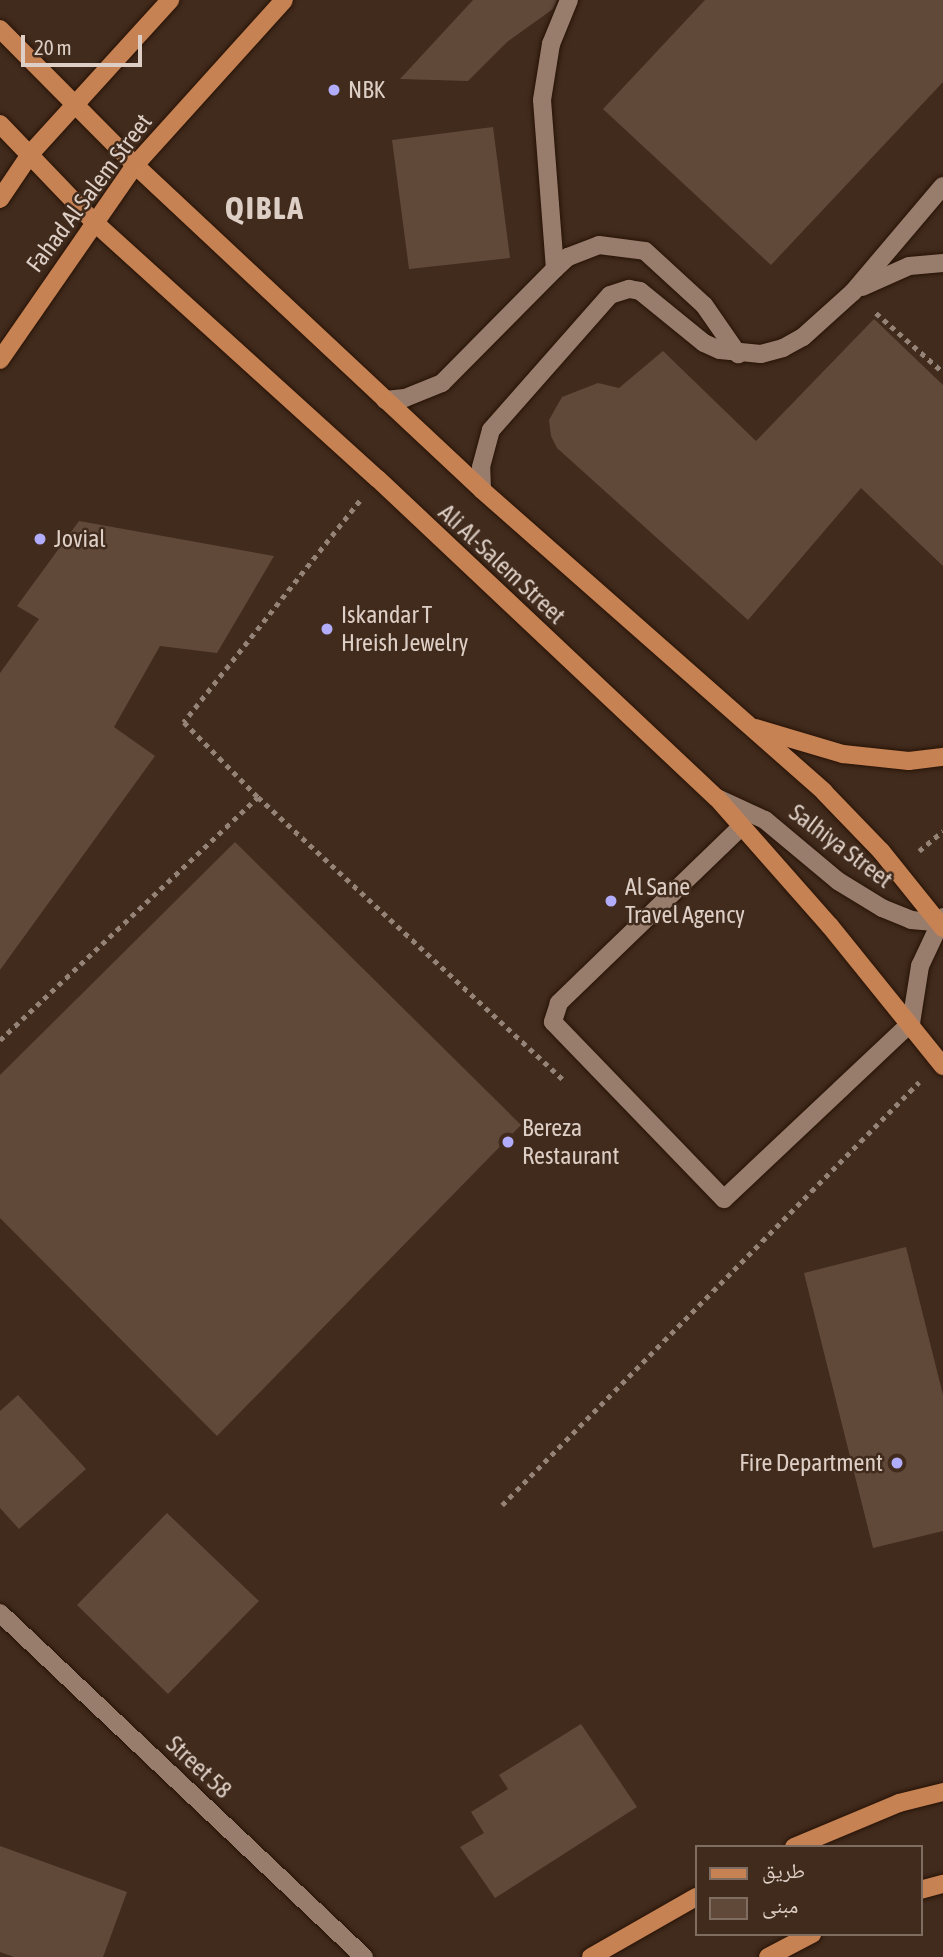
<!DOCTYPE html>
<html>
<head>
<meta charset="utf-8">
<style>
  body { margin:0 }
  #map { position:relative; width:943px; height:1957px; overflow:hidden; background:#412b1d; font-family:"Asap Condensed","Noto Naskh Arabic",sans-serif }
  div>[style] { position:absolute }
  .building>* { inset:0; background:#61493a }
  .path>* { height:4.5px; margin-top:-2.25px; transform-origin:0; background:repeating-linear-gradient(90deg,#958377 0 5px,transparent 0 10px) }
  .roads { filter:drop-shadow(0 0 2px #271306) drop-shadow(0 0 2px #271306) }
  .minor>* { height:18px; margin:-9px; padding:0 9px; transform-origin:9px; border-radius:9px; background:#987d6d }
  .major>* { height:18px; margin:-9px; padding:0 9px; transform-origin:9px; border-radius:9px; background:#c78254 }
  .dots>* { width:19px; height:19px; translate:-50% -50%; box-sizing:border-box; border:4px solid #412b1d; border-radius:50% }
  span { translate:-50% -50%; white-space:nowrap; text-align:center; line-height:1.15; -webkit-text-stroke:5px #412b1d; paint-order:stroke }
  .poi-label { font-size:24px; color:#decfc6 }
  .left { translate:0 -50%; text-align:left }
  .right { translate:-100% -50%; text-align:right }
  .street-label { font-size:24px; color:#decfc6 }
  .district-label { font-size:32px; color:#decfc6; font-weight:700; letter-spacing:2px }
  .legend { position:absolute; left:695px; top:1845px; width:228px; height:91px; box-sizing:border-box; background:#412b1d; border:2px solid #806d61; margin:0; padding:9px 12px; list-style:none; font-size:21px; color:#decfc6 }
  .legend li { display:flex; align-items:center; gap:14px; height:35px }
  .legend b { width:35px; border:2px solid #806d61 }
  .scale { position:absolute; left:21px; top:35px; width:121px; height:32px; box-sizing:border-box; border:4px solid #decfc6; border-top:0; padding-left:9px; font-size:21px; line-height:24px; white-space:nowrap; color:#decfc6; -webkit-text-stroke:5px #412b1d; paint-order:stroke }
</style>
</head>
<body>
<div id="map">
  <div class="building">
    <i style="clip-path:polygon(473px 0,557px 0,553px 9px,507px 42px,468px 81px,400px 79px)"></i>
    <i style="clip-path:polygon(705px 0,943px 0,943px 82px,771px 265px,603px 109px)"></i>
    <i style="clip-path:polygon(493px 127px,510px 258px,409px 269px,392px 140px)"></i>
    <i style="clip-path:polygon(874px 319px,943px 385px,943px 566px,861px 488px,748px 620px,557px 448px,551px 436px,549px 420px,562px 397px,598px 383px,619px 388px,663px 351px,756px 441px)"></i>
    <i style="clip-path:polygon(79px 521px,274px 556px,217px 653px,160px 646px,114px 727px,155px 756px,0 970px,0 673px,39px 619px,17px 606px)"></i>
    <i style="clip-path:polygon(235px 842px,521px 1125px,217px 1436px,0 1218px,0 1075px)"></i>
    <i style="clip-path:polygon(906px 1247px,943px 1395px,943px 1531px,873px 1548px,804px 1273px)"></i>
    <i style="clip-path:polygon(18px 1395px,86px 1469px,19px 1529px,0 1508px,0 1411px)"></i>
    <i style="clip-path:polygon(167px 1513px,259px 1601px,168px 1694px,77px 1605px)"></i>
    <i style="clip-path:polygon(581px 1724px,637px 1807px,495px 1898px,460px 1847px,484px 1833px,471px 1812px,508px 1789px,499px 1775px)"></i>
    <i style="clip-path:polygon(0 1846px,127px 1892px,103px 1957px,14px 1957px,0 1952px)"></i>
  </div>
  <div class="path">
    <i style="left:876px;top:313px;width:89px;rotate:41.4deg"></i>
    <i style="left:360px;top:501px;width:283px;rotate:128.5deg"></i>
    <i style="left:184px;top:722px;width:105px;rotate:45.4deg"></i>
    <i style="left:258px;top:797px;width:415px;rotate:42.8deg"></i>
    <i style="left:919px;top:851px;width:31px;rotate:-40deg"></i>
    <i style="left:0;top:1040px;width:354px;rotate:-43.3deg"></i>
    <i style="left:502px;top:1505px;width:594px;rotate:-45.41deg"></i>
  </div>
  <div class="roads">
    <div class="minor">
      <i style="left:555px;top:269px;width:169px;rotate:-94.4deg"></i>
      <i style="left:542px;top:100px;width:57px;rotate:-80.9deg"></i>
      <i style="left:551px;top:44px;width:48px;rotate:-67.8deg"></i>
      <i style="left:862px;top:287px;width:51px;rotate:-24.1deg"></i>
      <i style="left:909px;top:266px;width:34px;rotate:-5deg"></i>
      <i style="left:385px;top:400px;width:20px;rotate:-6deg"></i>
      <i style="left:405px;top:398px;width:40px;rotate:-22deg"></i>
      <i style="left:442px;top:383px;width:161px;rotate:-45.3deg"></i>
      <i style="left:555px;top:269px;width:18px;rotate:-43deg"></i>
      <i style="left:568px;top:257px;width:33px;rotate:-21deg"></i>
      <i style="left:599px;top:245px;width:46px;rotate:7.4deg"></i>
      <i style="left:645px;top:251px;width:80px;rotate:42.5deg"></i>
      <i style="left:704px;top:305px;width:60px;rotate:55.2deg"></i>
      <i style="left:482px;top:490px;width:23px;rotate:-92deg"></i>
      <i style="left:481px;top:467px;width:38px;rotate:-75deg"></i>
      <i style="left:491px;top:430px;width:180px;rotate:-48.6deg"></i>
      <i style="left:610px;top:295px;width:20px;rotate:-18deg"></i>
      <i style="left:629px;top:289px;width:11px;rotate:10deg"></i>
      <i style="left:640px;top:291px;width:82px;rotate:39.1deg"></i>
      <i style="left:704px;top:343px;width:17px;rotate:24deg"></i>
      <i style="left:720px;top:350px;width:41px;rotate:5.6deg"></i>
      <i style="left:761px;top:354px;width:23px;rotate:-15deg"></i>
      <i style="left:783px;top:348px;width:23px;rotate:-29deg"></i>
      <i style="left:803px;top:337px;width:67px;rotate:-42deg"></i>
      <i style="left:853px;top:292px;width:139px;rotate:-49.7deg"></i>
      <i style="left:717px;top:798px;width:53px;rotate:24.6deg"></i>
      <i style="left:765px;top:820px;width:95px;rotate:39.9deg"></i>
      <i style="left:838px;top:881px;width:52px;rotate:31.5deg"></i>
      <i style="left:882px;top:908px;width:31px;rotate:22deg"></i>
      <i style="left:911px;top:920px;width:32px;rotate:5deg"></i>
      <i style="left:742px;top:826px;width:255px;rotate:136deg"></i>
      <i style="left:559px;top:1003px;width:20px;rotate:108deg"></i>
      <i style="left:553px;top:1022px;width:246px;rotate:46deg"></i>
      <i style="left:724px;top:1199px;width:257px;rotate:-43.3deg"></i>
      <i style="left:911px;top:1023px;width:58px;rotate:-81deg"></i>
      <i style="left:920px;top:966px;width:54px;rotate:-64.9deg"></i>
      <i style="left:0;top:1613px;width:501px;rotate:43.38deg"></i>
    </div>
    <div class="major">
      <i style="left:0;top:29px;width:192px;rotate:45.2deg"></i>
      <i style="left:135px;top:165px;width:475px;rotate:43.1deg"></i>
      <i style="left:482px;top:490px;width:456px;rotate:41.4deg"></i>
      <i style="left:824px;top:792px;width:82px;rotate:46deg"></i>
      <i style="left:881px;top:851px;width:99px;rotate:51.2deg"></i>
      <i style="left:0;top:124px;width:134px;rotate:46.2deg"></i>
      <i style="left:93px;top:221px;width:384px;rotate:42.2deg"></i>
      <i style="left:378px;top:479px;width:465px;rotate:43.3deg"></i>
      <i style="left:717px;top:798px;width:171px;rotate:48.6deg"></i>
      <i style="left:830px;top:926px;width:180px;rotate:51.1deg"></i>
      <i style="left:0;top:199px;width:55px;rotate:-56deg"></i>
      <i style="left:31px;top:153px;width:207px;rotate:-47.7deg"></i>
      <i style="left:0;top:360px;width:237px;rotate:-55.3deg"></i>
      <i style="left:135px;top:165px;width:222px;rotate:-47.9deg"></i>
      <i style="left:755px;top:728px;width:92px;rotate:16.5deg"></i>
      <i style="left:843px;top:754px;width:66px;rotate:6.1deg"></i>
      <i style="left:909px;top:761px;width:34px;rotate:-7deg"></i>
      <i style="left:794px;top:1847px;width:114px;rotate:-22.7deg"></i>
      <i style="left:899px;top:1803px;width:45px;rotate:-14deg"></i>
      <i style="left:920px;top:1890px;width:24px;rotate:-15deg"></i>
      <i style="left:591px;top:1957px;width:121px;rotate:-29.7deg"></i>
      <i style="left:768px;top:1957px;width:50px;rotate:-27.6deg"></i>
    </div>
  </div>
  <div class="dots">
    <i style="left:334px;top:90px;background:#b1adfa"></i>
    <i style="left:40px;top:539px;background:#b1adfa"></i>
    <i style="left:327px;top:629px;background:#b1adfa"></i>
    <i style="left:611px;top:901px;background:#b1adfa"></i>
    <i style="left:508px;top:1142px;background:#b1adfa"></i>
    <i style="left:897px;top:1463px;background:#b1adfa"></i>
  </div>
  <div class="poi-label">
    <span class="left" style="left:348px;top:90px">NBK</span>
    <span class="left" style="left:54px;top:539px">Jovial</span>
    <span class="left" style="left:341px;top:629px">Iskandar T<br>Hreish Jewelry</span>
    <span class="left" style="left:625px;top:901px">Al Sane<br>Travel Agency</span>
    <span class="left" style="left:522px;top:1142px">Bereza<br>Restaurant</span>
    <span class="right" style="left:883px;top:1463px">Fire Department</span>
  </div>
  <div class="street-label">
    <span style="left:89px;top:193px;rotate:-53deg">Fahad Al Salem Street</span>
    <span style="left:502px;top:564px;rotate:43deg">Ali Al-Salem Street</span>
    <span style="left:841px;top:846px;rotate:37deg">Salhiya Street</span>
    <span style="left:199px;top:1767px;rotate:43deg">Street 58</span>
  </div>
  <div class="district-label">
    <span style="left:265px;top:208px">QIBLA</span>
  </div>
  <ul class="legend">
  <li><b style="height:9px;background:#c78254"></b>طريق</li>
  <li><b style="height:19px;background:#61493a"></b>مبنى</li>
  </ul>
  <div class="scale">20 m</div>
</div>
</body>
</html>
